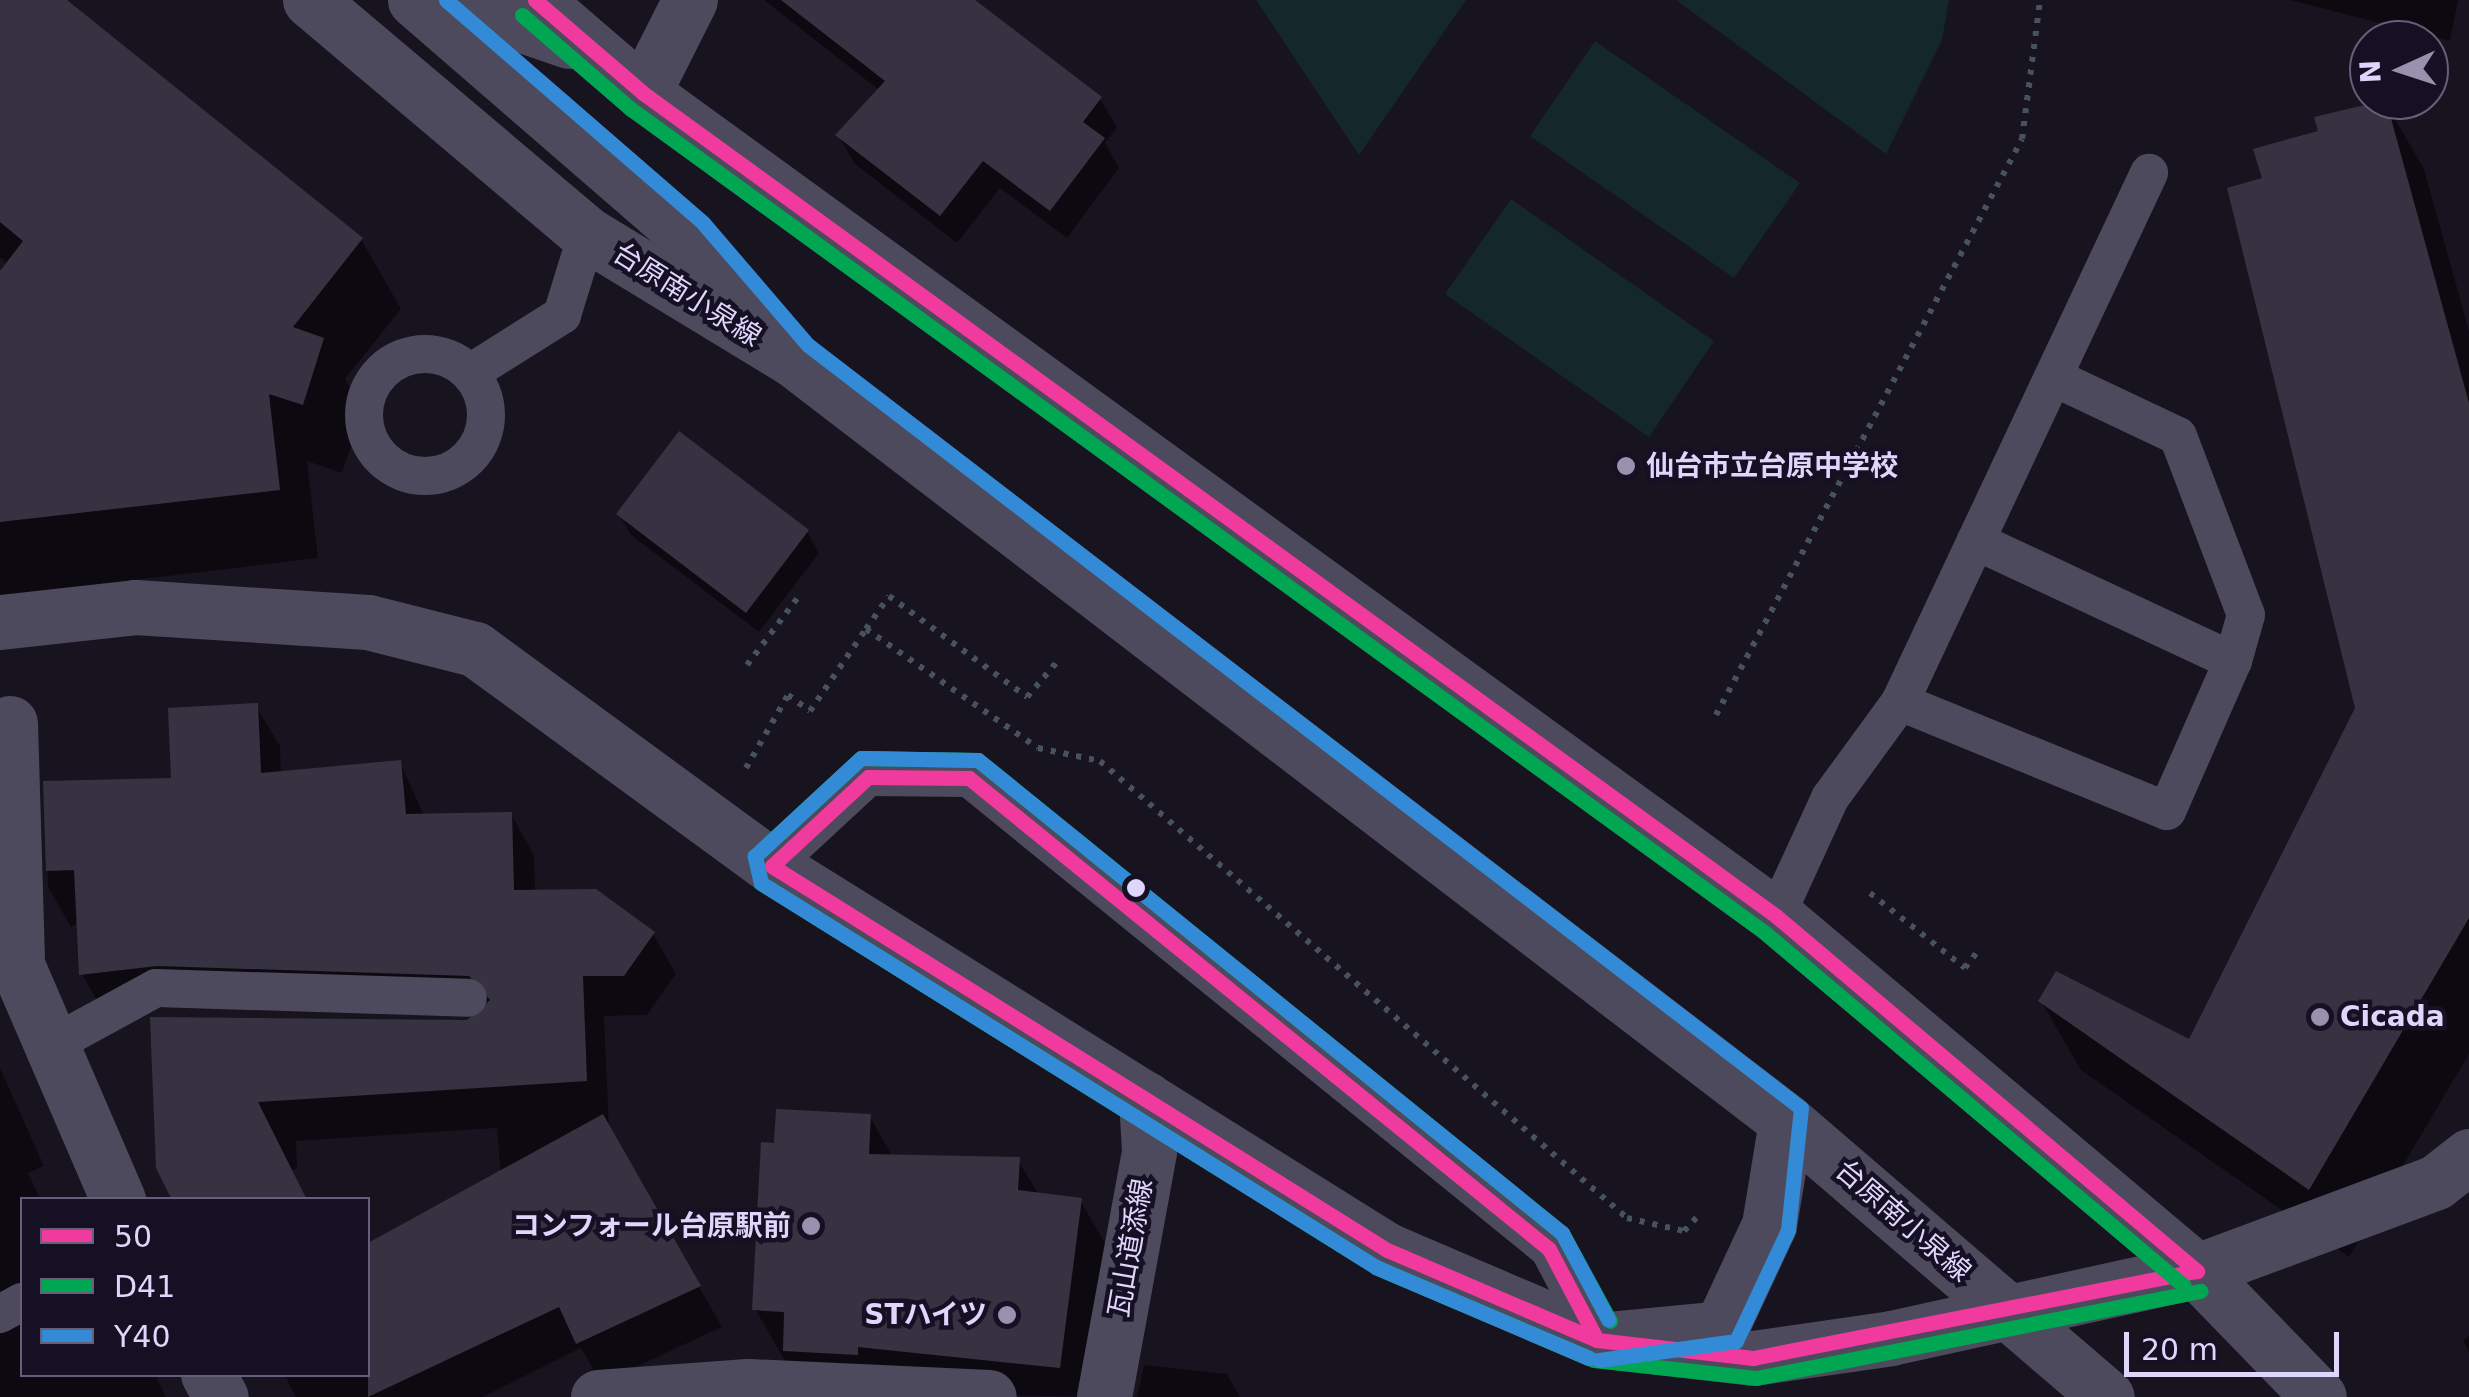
<!DOCTYPE html>
<html>
<head>
<meta charset="utf-8">
<style>
  body { margin:0 }
  #map { position:relative; width:2469px; height:1397px; overflow:hidden; background:#17141f; font-family:"DejaVu Sans","Noto Sans JP",sans-serif }
  div>[style] { position:absolute }
  .green>* { inset:0; background:#14272a }
  .shadow>* { inset:0; background:#0007 }
  .building>* { inset:0; background:#373241 }
  .path>* { height:6px; margin-top:-3px; transform-origin:0; background:repeating-linear-gradient(90deg,#48515e 0 5px,transparent 0 13px) }
  .service>* { height:38px; margin:-19px; padding:0 19px; transform-origin:19px; border-radius:19px; background:#4d4a5e }
  .service>.ring { margin:-19px; padding:0; box-sizing:content-box; background:none; border:38px solid #4d4a5e; border-radius:50% }
  .minor>* { height:55px; margin:-27.5px; padding:0 27.5px; transform-origin:27.5px; border-radius:27.5px; background:#4d4a5e }
  .tertiary>* { height:55px; margin:-27.5px; padding:0 27.5px; transform-origin:27.5px; border-radius:27.5px; background:#4d4a5e }
  .bus-1>* { height:15px; margin:-7.5px; padding:0 7.5px; transform-origin:7.5px; border-radius:7.5px; background:#f13a9d }
  .bus-2>* { height:15px; margin:-7.5px; padding:0 7.5px; transform-origin:7.5px; border-radius:7.5px; background:#00a651 }
  .bus-3>* { height:15px; margin:-7.5px; padding:0 7.5px; transform-origin:7.5px; border-radius:7.5px; background:#338bd7 }
  .dots>* { width:28px; height:28px; translate:-50% -50%; box-sizing:border-box; border:5px solid #151023; border-radius:50% }
  span { translate:-50% -50%; white-space:nowrap; text-align:center; line-height:1.15; -webkit-text-stroke:9px #151023; paint-order:stroke }
  .street-label { font-size:28px; color:#ded6fb }
  .poi-label { font-size:28px; color:#ded6fb; font-weight:700 }
  .left { translate:0 -50%; text-align:left }
  .right { translate:-100% -50%; text-align:right }
  .legend { position:absolute; left:20px; top:1197px; width:350px; height:180px; box-sizing:border-box; background:#151023; border:2px solid #655f79; margin:0; padding:12px 18px; list-style:none; font-size:30px; color:#ded6fb }
  .legend li { display:flex; align-items:center; gap:20px; height:50px }
  .legend b { width:50px; border:2px solid #655f79 }
  .north { position:absolute; left:2349px; top:20px; width:100px; height:100px; box-sizing:border-box; background:#151023; border:2px solid #655f79; border-radius:50%; rotate:267deg; font-size:28px; font-weight:700; line-height:40px; text-align:center; color:#ded6fb }
  .north::after { content:''; display:block; margin:auto; width:35px; height:45px; background:#9892ae; clip-path:polygon(50% 0,100% 100%,50% 72%,0 100%) }
  .scale { position:absolute; left:2124px; top:1332px; width:215px; height:45px; box-sizing:border-box; border:5px solid #ded6fb; border-top:0; padding-left:12px; font-size:30px; line-height:35px; white-space:nowrap; color:#ded6fb; -webkit-text-stroke:8px #151023; paint-order:stroke }
</style>
</head>
<body>
<div id="map">
  <div class="green">
    <i style="clip-path:polygon(1256px 0,1466px 0,1359px 155px)"></i>
    <i style="clip-path:polygon(1676px 0,1949px 0,1942px 40px,1886px 154px)"></i>
    <i style="clip-path:polygon(1595px 41px,1800px 183px,1734px 278px,1530px 136px)"></i>
    <i style="clip-path:polygon(1511px 199px,1714px 341px,1649px 437px,1445px 294px)"></i>
  </div>
  <div class="shadow">
    <i style="clip-path:polygon(0 0,63px 0,361px 239px,401px 309px,345px 379px,363px 410px,342px 473px,307px 461px,318px 558px,0 596px,0 275px,8px 264px,0 257px)"></i>
    <i style="clip-path:polygon(764px 0,971px 0,1100px 99px,1117px 127px,1105px 143px,1119px 168px,1067px 238px,1000px 188px,957px 243px,855px 164px,838px 135px,879px 90px)"></i>
    <i style="clip-path:polygon(2290px 0,2458px 0,2450px 41px)"></i>
    <i style="clip-path:polygon(2384px 100px,2424px 169px,2469px 331px,2469px 1054px,2349px 1257px,2081px 1070px,2041px 1001px,2191px 1042px,2358px 708px,2265px 179px,2321px 132px,2317px 119px)"></i>
    <i style="clip-path:polygon(619px 514px,807px 532px,819px 553px,759px 632px,631px 535px)"></i>
    <i style="clip-path:polygon(256px 706px,280px 746px,281px 774px,400px 762px,424px 816px,511px 814px,534px 855px,535px 892px,653px 934px,676px 974px,647px 1015px,604px 1016px,609px 1130px,722px 1327px,601px 1383px,581px 1348px,483px 1397px,296px 1397px,284px 1374px,368px 1374px,368px 1246px,501px 1178px,497px 1128px,296px 1141px,297px 1169px,265px 1170px,153px 1019px,468px 1023px,484px 1015px,181px 1005px,105px 1015px,82px 974px,79px 922px,71px 927px,48px 887px,46px 784px,174px 780px)"></i>
    <i style="clip-path:polygon(0 1068px,44px 1166px,28px 1173px,41px 1200px,22px 1200px,22px 1374px,155px 1374px,166px 1397px,0 1397px)"></i>
    <i style="clip-path:polygon(870px 1117px,893px 1157px,1018px 1160px,1039px 1195px,1080px 1200px,1128px 1283px,1113px 1397px,803px 1392px,755px 1309px,777px 1146px)"></i>
    <i style="clip-path:polygon(2469px 1335px,2469px 1352px,2463px 1341px)"></i>
    <i style="clip-path:polygon(1144px 1365px,1227px 1374px,1240px 1397px,1137px 1397px)"></i>
  </div>
  <div class="building">
    <i style="clip-path:polygon(0 0,67px 0,363px 238px,293px 327px,324px 338px,303px 405px,269px 394px,280px 490px,0 522px,0 271px,23px 241px,0 222px)"></i>
    <i style="clip-path:polygon(781px 0,975px 0,1102px 97px,1083px 122px,1105px 138px,1050px 211px,983px 161px,940px 216px,835px 135px,885px 81px)"></i>
    <i style="clip-path:polygon(2386px 100px,2469px 403px,2469px 918px,2309px 1190px,2038px 1001px,2056px 971px,2189px 1039px,2355px 708px,2227px 188px,2262px 178px,2253px 149px,2318px 131px,2314px 117px)"></i>
    <i style="clip-path:polygon(679px 431px,809px 530px,746px 613px,616px 514px)"></i>
    <i style="clip-path:polygon(258px 703px,261px 773px,401px 760px,406px 814px,512px 812px,514px 890px,596px 889px,655px 932px,624px 976px,583px 976px,587px 1081px,258px 1102px,307px 1200px,172px 1200px,156px 1168px,150px 1017px,467px 1020px,490px 1000px,469px 976px,157px 966px,79px 975px,74px 870px,46px 871px,43px 781px,171px 778px,168px 708px)"></i>
    <i style="clip-path:polygon(776px 1109px,871px 1114px,869px 1154px,1020px 1157px,1018px 1190px,1082px 1198px,1060px 1368px,858px 1347px,858px 1355px,783px 1351px,784px 1312px,752px 1310px,761px 1142px,774px 1143px)"></i>
    <i style="clip-path:polygon(603px 1114px,701px 1286px,576px 1344px,559px 1307px,368px 1397px,368px 1243px)"></i>
  </div>
  <div class="path">
    <i style="left:866px;top:629px;width:40px;rotate:-55.1deg"></i>
    <i style="left:889px;top:596px;width:171px;rotate:36.2deg"></i>
    <i style="left:1027px;top:697px;width:45px;rotate:-49.5deg"></i>
    <i style="left:747px;top:665px;width:86px;rotate:-53deg"></i>
    <i style="left:1716px;top:715px;width:652px;rotate:-62.02deg"></i>
    <i style="left:2022px;top:139px;width:140px;rotate:-82.6deg"></i>
    <i style="left:746px;top:768px;width:84px;rotate:-60.1deg"></i>
    <i style="left:788px;top:695px;width:27px;rotate:36deg"></i>
    <i style="left:810px;top:711px;width:99px;rotate:-55.7deg"></i>
    <i style="left:866px;top:629px;width:209px;rotate:34.7deg"></i>
    <i style="left:1038px;top:748px;width:63px;rotate:11.8deg"></i>
    <i style="left:1100px;top:761px;width:698px;rotate:40.93deg"></i>
    <i style="left:1627px;top:1218px;width:58px;rotate:12.8deg"></i>
    <i style="left:1684px;top:1231px;width:19px;rotate:-47deg"></i>
    <i style="left:1870px;top:893px;width:121px;rotate:38.3deg"></i>
    <i style="left:1965px;top:968px;width:25px;rotate:-53deg"></i>
  </div>
  <div class="service">
    <i class="ring" style="left:364px;top:354px;width:84px;height:84px"></i>
    <i style="left:470px;top:373px;width:109px;rotate:-32.2deg"></i>
    <i style="left:562px;top:315px;width:85px;rotate:-72.8deg"></i>
    <i style="left:2053px;top:377px;width:138px;rotate:25.3deg"></i>
    <i style="left:2178px;top:436px;width:191px;rotate:69.2deg"></i>
    <i style="left:2246px;top:615px;width:48px;rotate:105.8deg"></i>
    <i style="left:1900px;top:702px;width:288px;rotate:22.2deg"></i>
    <i style="left:2167px;top:811px;width:164px;rotate:-66.3deg"></i>
    <i style="left:2233px;top:661px;width:284px;rotate:-155deg"></i>
    <i style="left:772px;top:866px;width:131px;rotate:-42.8deg"></i>
    <i style="left:868px;top:777px;width:101px;rotate:0.6deg"></i>
    <i style="left:969px;top:778px;width:747px;rotate:39.08deg"></i>
    <i style="left:1549px;top:1249px;width:103px;rotate:62.2deg"></i>
    <i style="left:1776px;top:916px;width:130px;rotate:-65.4deg"></i>
    <i style="left:1830px;top:798px;width:119px;rotate:-53.9deg"></i>
    <i style="left:1900px;top:702px;width:585px;rotate:-64.79deg"></i>
    <i style="left:57px;top:1042px;width:113px;rotate:-28.6deg"></i>
    <i style="left:156px;top:988px;width:312px;rotate:1.8deg"></i>
    <i style="left:0;top:1314px;width:25px;rotate:-29deg"></i>
  </div>
  <div class="minor">
    <i style="left:643px;top:93px;width:104px;rotate:-63.2deg"></i>
    <i style="left:0;top:622px;width:136px;rotate:-6.3deg"></i>
    <i style="left:135px;top:607px;width:233px;rotate:3.7deg"></i>
    <i style="left:368px;top:622px;width:110px;rotate:14.2deg"></i>
    <i style="left:475px;top:649px;width:368px;rotate:36.2deg"></i>
    <i style="left:772px;top:866px;width:725px;rotate:31.98deg"></i>
    <i style="left:1387px;top:1250px;width:228px;rotate:23.2deg"></i>
    <i style="left:1597px;top:1340px;width:157px;rotate:6.6deg"></i>
    <i style="left:1753px;top:1358px;width:139px;rotate:-8.2deg"></i>
    <i style="left:1891px;top:1338px;width:313px;rotate:-12.4deg"></i>
    <i style="left:2197px;top:1271px;width:255px;rotate:-20.4deg"></i>
    <i style="left:2436px;top:1182px;width:42px;rotate:-38.2deg"></i>
    <i style="left:10px;top:723px;width:242px;rotate:88.3deg"></i>
    <i style="left:17px;top:965px;width:256px;rotate:66.7deg"></i>
    <i style="left:208px;top:1374px;width:26px;rotate:61deg"></i>
    <i style="left:598px;top:1397px;width:150px;rotate:-4.2deg"></i>
    <i style="left:748px;top:1386px;width:241px;rotate:2.6deg"></i>
    <i style="left:1104px;top:1397px;width:250px;rotate:-79.6deg"></i>
    <i style="left:1149px;top:1151px;width:52px;rotate:-93.3deg"></i>
  </div>
  <div class="tertiary">
    <i style="left:310px;top:0;width:363px;rotate:40.2deg"></i>
    <i style="left:587px;top:234px;width:242px;rotate:31.3deg"></i>
    <i style="left:794px;top:360px;width:1250px;rotate:37.49deg"></i>
    <i style="left:1786px;top:1121px;width:423px;rotate:40.7deg"></i>
    <i style="left:415px;top:0;width:362px;rotate:40.9deg"></i>
    <i style="left:689px;top:237px;width:114px;rotate:49.6deg"></i>
    <i style="left:478px;top:0;width:24px;rotate:42deg"></i>
    <i style="left:496px;top:16px;width:77px;rotate:18.9deg"></i>
    <i style="left:535px;top:0;width:143px;rotate:40.7deg"></i>
    <i style="left:643px;top:93px;width:1400px;rotate:35.99deg"></i>
    <i style="left:1776px;top:916px;width:551px;rotate:40.14deg"></i>
    <i style="left:2197px;top:1271px;width:175px;rotate:45.9deg"></i>
    <i style="left:1597px;top:1340px;width:125px;rotate:-5.5deg"></i>
    <i style="left:1721px;top:1328px;width:114px;rotate:-65deg"></i>
    <i style="left:1769px;top:1225px;width:105px;rotate:-80.7deg"></i>
  </div>
  <div class="bus-1">
    <i style="left:535px;top:0;width:143px;rotate:40.7deg"></i>
    <i style="left:643px;top:93px;width:1400px;rotate:35.99deg"></i>
    <i style="left:1776px;top:916px;width:551px;rotate:40.14deg"></i>
    <i style="left:868px;top:777px;width:101px;rotate:0.6deg"></i>
    <i style="left:969px;top:778px;width:747px;rotate:39.08deg"></i>
    <i style="left:1549px;top:1249px;width:103px;rotate:62.2deg"></i>
    <i style="left:1597px;top:1340px;width:228px;rotate:-156.8deg"></i>
    <i style="left:1387px;top:1250px;width:725px;rotate:-148.02deg"></i>
    <i style="left:772px;top:866px;width:131px;rotate:-42.8deg"></i>
    <i style="left:1597px;top:1340px;width:157px;rotate:6.6deg"></i>
    <i style="left:1753px;top:1358px;width:452px;rotate:-11.1deg"></i>
  </div>
  <div class="bus-2">
    <i style="left:522px;top:15px;width:144px;rotate:40.8deg"></i>
    <i style="left:631px;top:109px;width:1400px;rotate:35.99deg"></i>
    <i style="left:1764px;top:932px;width:549px;rotate:40.13deg"></i>
    <i style="left:1589px;top:1358px;width:232px;rotate:-156.9deg"></i>
    <i style="left:1376px;top:1267px;width:725px;rotate:-148.02deg"></i>
    <i style="left:761px;top:883px;width:28px;rotate:-103deg"></i>
    <i style="left:755px;top:856px;width:144px;rotate:-42.8deg"></i>
    <i style="left:861px;top:758px;width:117px;rotate:1deg"></i>
    <i style="left:978px;top:760px;width:752px;rotate:39.01deg"></i>
    <i style="left:1562px;top:1233px;width:100px;rotate:61.4deg"></i>
    <i style="left:1594px;top:1360px;width:163px;rotate:6.3deg"></i>
    <i style="left:1756px;top:1378px;width:453px;rotate:-11.1deg"></i>
  </div>
  <div class="bus-3">
    <i style="left:446px;top:0;width:340px;rotate:40.9deg"></i>
    <i style="left:703px;top:223px;width:161px;rotate:49.3deg"></i>
    <i style="left:808px;top:345px;width:1252px;rotate:37.54deg"></i>
    <i style="left:1801px;top:1108px;width:123px;rotate:96.1deg"></i>
    <i style="left:1788px;top:1230px;width:123px;rotate:115.1deg"></i>
    <i style="left:1736px;top:1341px;width:138px;rotate:172.1deg"></i>
    <i style="left:1589px;top:1358px;width:232px;rotate:-156.9deg"></i>
    <i style="left:1376px;top:1267px;width:725px;rotate:-148.02deg"></i>
    <i style="left:761px;top:883px;width:28px;rotate:-103deg"></i>
    <i style="left:755px;top:856px;width:144px;rotate:-42.8deg"></i>
    <i style="left:861px;top:758px;width:117px;rotate:1deg"></i>
    <i style="left:978px;top:760px;width:752px;rotate:39.01deg"></i>
    <i style="left:1562px;top:1233px;width:98px;rotate:61.9deg"></i>
  </div>
  <div class="dots">
    <i style="left:1626px;top:466px;background:#9892ae"></i>
    <i style="left:1136px;top:888px;background:#ded6fb"></i>
    <i style="left:2320px;top:1017px;background:#9892ae"></i>
    <i style="left:811px;top:1226px;background:#9892ae"></i>
    <i style="left:1007px;top:1315px;background:#9892ae"></i>
  </div>
  <div class="street-label">
    <span style="left:687px;top:295px;rotate:32deg">台原南小泉線</span>
    <span style="left:1903px;top:1221px;rotate:41deg">台原南小泉線</span>
    <span style="left:1131px;top:1248px;rotate:-80deg">瓦山道添線</span>
  </div>
  <div class="poi-label">
    <span class="left" style="left:1646px;top:466px">仙台市立台原中学校</span>
    <span class="left" style="left:2340px;top:1017px">Cicada</span>
    <span class="right" style="left:791px;top:1226px">コンフォール台原駅前</span>
    <span class="right" style="left:987px;top:1315px">STハイツ</span>
  </div>
  <ul class="legend">
  <li><b style="height:12px;background:#f13a9d"></b>50</li>
  <li><b style="height:12px;background:#00a651"></b>D41</li>
  <li><b style="height:12px;background:#338bd7"></b>Y40</li>
  </ul>
  <div class="north">N</div>
  <div class="scale">20 m</div>
</div>
</body>
</html>
